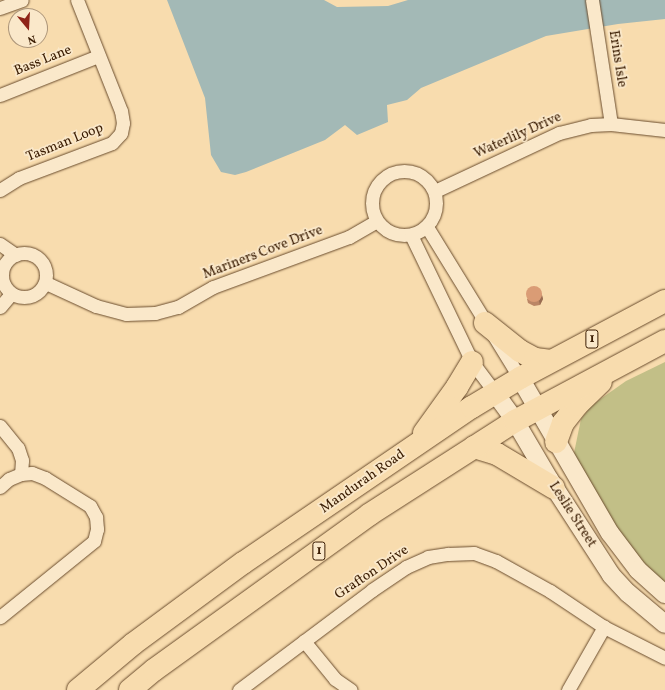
<!DOCTYPE html>
<html>
<head>
<meta charset="utf-8">
<style>
  body { margin:0 }
  #map { position:relative; width:665px; height:690px; overflow:hidden; background:#f8dcae; font-family:Vollkorn,serif }
  div>[style] { position:absolute }
  .green>* { inset:0; background:#c2bf87 }
  .water>* { inset:0; background:#a3b9b6 }
  .roads { filter:drop-shadow(0 0 1px #6a4c2d) drop-shadow(0 0 1px #6a4c2d) }
  .street>* { height:13px; margin:-6.5px; padding:0 6.5px; transform-origin:6.5px; border-radius:6.5px; background:#fae8ca }
  .street>.ring { margin:-6.5px; padding:0; box-sizing:content-box; background:none; border:13px solid #fae8ca; border-radius:50% }
  .secondary>* { height:18px; margin:-9px; padding:0 9px; transform-origin:9px; border-radius:9px; background:#fae8ca }
  .highway>* { height:22px; margin:-11px; padding:0 11px; transform-origin:11px; border-radius:11px; background:#f8dcae }
  .wall>* { inset:0; background:#bb8665 }
  .shaded-wall>* { inset:0; background:#996d52 }
  .building>* { inset:0; background:#da9c75 }
  .round { border-radius:50% }
  span { translate:-50% -50%; white-space:nowrap; text-align:center; line-height:1.15; -webkit-text-stroke:3.5px #fae8ca; paint-order:stroke }
  .shield-label span { padding:1px 3px; background:#fae8ca; border:1px solid; border-radius:3px; -webkit-text-stroke-width:0 }
  .shield-label { font-size:13px; color:#3a1c02; font-weight:700 }
  .street-label { font-size:14px; color:#3a1c02 }
  .north { position:absolute; left:8px; top:8px; width:40px; height:40px; box-sizing:border-box; background:#fae8ca; border:1px solid #ad967a; border-radius:50%; rotate:162deg; font-size:11px; font-weight:700; line-height:16px; text-align:center; color:#3a1c02 }
  .north::after { content:''; display:block; margin:auto; width:14px; height:18px; background:#8f2418; clip-path:polygon(50% 0,100% 100%,50% 72%,0 100%) }
</style>
</head>
<body>
<div id="map">
  <div class="green">
    <i style="clip-path:polygon(665px 362px,665px 585px,646px 569px,616px 528px,574px 453px,581px 419px,592px 405px,626px 381px)"></i>
  </div>
  <div class="water">
    <i style="clip-path:polygon(167px 0,324px 0,337px 7px,388px 6px,408px 0,665px 0,665px 19px,618px 24px,546px 36px,421px 88px,407px 100px,387px 105px,388px 122px,357px 135px,345px 125px,325px 140px,246px 172px,235px 175px,221px 172px,211px 155px,205px 98px)"></i>
  </div>
  <div class="roads">
    <div class="street">
      <i style="left:592px;top:0;width:125px;rotate:81.3deg"></i>
      <i style="left:0;top:8px;width:23px;rotate:-20deg"></i>
      <i style="left:0;top:95px;width:105px;rotate:-21.7deg"></i>
      <i class="ring" style="left:372px;top:171px;width:51px;height:51px"></i>
      <i style="left:0;top:190px;width:22px;rotate:-32deg"></i>
      <i style="left:19px;top:178px;width:99px;rotate:-20.6deg"></i>
      <i style="left:112px;top:143px;width:13px;rotate:-48deg"></i>
      <i style="left:121px;top:133px;width:10px;rotate:-79deg"></i>
      <i style="left:123px;top:123px;width:12px;rotate:-99deg"></i>
      <i style="left:121px;top:111px;width:119px;rotate:-111.6deg"></i>
      <i style="left:435px;top:191px;width:137px;rotate:-25.1deg"></i>
      <i style="left:559px;top:133px;width:33px;rotate:-14deg"></i>
      <i style="left:591px;top:125px;width:20px;rotate:-3deg"></i>
      <i style="left:611px;top:124px;width:54px;rotate:6.3deg"></i>
      <i style="left:427px;top:227px;width:177px;rotate:58.4deg"></i>
      <i style="left:411px;top:235px;width:141px;rotate:64.3deg"></i>
      <i style="left:472px;top:362px;width:39px;rotate:53deg"></i>
      <i style="left:0;top:244px;width:19px;rotate:35deg"></i>
      <i class="ring" style="left:2px;top:253px;width:31px;height:31px"></i>
      <i style="left:46px;top:283px;width:55px;rotate:24.7deg"></i>
      <i style="left:96px;top:306px;width:31px;rotate:15deg"></i>
      <i style="left:126px;top:314px;width:29px;rotate:-2deg"></i>
      <i style="left:155px;top:313px;width:24px;rotate:-15deg"></i>
      <i style="left:178px;top:307px;width:40px;rotate:-29.7deg"></i>
      <i style="left:213px;top:287px;width:145px;rotate:-20.2deg"></i>
      <i style="left:349px;top:237px;width:32px;rotate:-30deg"></i>
      <i style="left:0;top:307px;width:17px;rotate:-50deg"></i>
      <i style="left:0;top:426px;width:28px;rotate:51deg"></i>
      <i style="left:18px;top:448px;width:13px;rotate:72deg"></i>
      <i style="left:22px;top:460px;width:14px;rotate:94deg"></i>
      <i style="left:0;top:487px;width:12px;rotate:-42deg"></i>
      <i style="left:9px;top:479px;width:13px;rotate:-23deg"></i>
      <i style="left:21px;top:474px;width:11px;rotate:-5deg"></i>
      <i style="left:32px;top:473px;width:14px;rotate:21deg"></i>
      <i style="left:45px;top:478px;width:53px;rotate:31.9deg"></i>
      <i style="left:90px;top:506px;width:13px;rotate:61deg"></i>
      <i style="left:96px;top:517px;width:12px;rotate:85deg"></i>
      <i style="left:97px;top:529px;width:12px;rotate:104deg"></i>
      <i style="left:94px;top:541px;width:121px;rotate:141deg"></i>
      <i style="left:304px;top:641px;width:49px;rotate:50.8deg"></i>
      <i style="left:335px;top:679px;width:19px;rotate:35deg"></i>
      <i style="left:239px;top:690px;width:166px;rotate:-36.9deg"></i>
      <i style="left:372px;top:590px;width:41px;rotate:-34.1deg"></i>
      <i style="left:406px;top:567px;width:24px;rotate:-24deg"></i>
      <i style="left:428px;top:557px;width:20px;rotate:-9deg"></i>
      <i style="left:448px;top:554px;width:26px;rotate:-2deg"></i>
      <i style="left:474px;top:553px;width:23px;rotate:20deg"></i>
      <i style="left:496px;top:561px;width:62px;rotate:29.1deg"></i>
      <i style="left:550px;top:591px;width:65px;rotate:33.7deg"></i>
      <i style="left:604px;top:627px;width:68px;rotate:26.9deg"></i>
      <i style="left:568px;top:690px;width:73px;rotate:-60.3deg"></i>
    </div>
    <div class="secondary">
      <i style="left:520px;top:378px;width:179px;rotate:59.9deg"></i>
      <i style="left:610px;top:533px;width:46px;rotate:52.9deg"></i>
      <i style="left:638px;top:570px;width:36px;rotate:42deg"></i>
      <i style="left:495px;top:393px;width:34px;rotate:54deg"></i>
      <i style="left:515px;top:421px;width:67px;rotate:59.6deg"></i>
      <i style="left:549px;top:479px;width:114px;rotate:57.1deg"></i>
      <i style="left:611px;top:575px;width:25px;rotate:47deg"></i>
      <i style="left:628px;top:593px;width:48px;rotate:40deg"></i>
    </div>
    <div class="highway">
      <i style="left:485px;top:323px;width:45px;rotate:38.7deg"></i>
      <i style="left:520px;top:351px;width:17px;rotate:28deg"></i>
      <i style="left:535px;top:359px;width:16px;rotate:7deg"></i>
      <i style="left:424px;top:433px;width:57px;rotate:-54.3deg"></i>
      <i style="left:457px;top:387px;width:29px;rotate:-59deg"></i>
      <i style="left:556px;top:442px;width:20px;rotate:-70deg"></i>
      <i style="left:563px;top:423px;width:23px;rotate:-52deg"></i>
      <i style="left:577px;top:405px;width:33px;rotate:-44deg"></i>
      <i style="left:474px;top:447px;width:24px;rotate:17deg"></i>
      <i style="left:497px;top:454px;width:66px;rotate:30.8deg"></i>
      <i style="left:78px;top:690px;width:72px;rotate:-39.9deg"></i>
      <i style="left:133px;top:644px;width:137px;rotate:-36.4deg"></i>
      <i style="left:243px;top:563px;width:277px;rotate:-34.3deg"></i>
      <i style="left:472px;top:407px;width:56px;rotate:-31.1deg"></i>
      <i style="left:520px;top:378px;width:164px;rotate:-28deg"></i>
      <i style="left:130px;top:690px;width:31px;rotate:-40deg"></i>
      <i style="left:154px;top:670px;width:266px;rotate:-35.8deg"></i>
      <i style="left:370px;top:514px;width:172px;rotate:-32.7deg"></i>
      <i style="left:515px;top:421px;width:170px;rotate:-28.1deg"></i>
    </div>
  </div>
  <div class="wall">
    <i style="clip-path:polygon(540px 289px,543px 299px,540px 305px,534px 306px,528px 303px,527px 299px)"></i>
  </div>
  <div class="shaded-wall">
    <i style="clip-path:polygon(542px 295px,543px 299px,540px 305px,539px 301px)"></i>
  </div>
  <div class="building">
    <i class="round" style="left:526px;top:286px;width:16px;height:16px"></i>
  </div>
  <div class="shield-label">
    <span style="left:592px;top:339px">1</span>
    <span style="left:319px;top:551px">1</span>
  </div>
  <div class="street-label">
    <span style="left:617px;top:59px;rotate:81deg">Erins Isle</span>
    <span style="left:43px;top:61px;rotate:-22deg">Bass Lane</span>
    <span style="left:518px;top:136px;rotate:-24deg">Waterlily Drive</span>
    <span style="left:65px;top:143px;rotate:-22deg">Tasman Loop</span>
    <span style="left:263px;top:253px;rotate:-21deg">Mariners Cove Drive</span>
    <span style="left:363px;top:482px;rotate:-35deg">Mandurah Road</span>
    <span style="left:572px;top:515px;rotate:57deg">Leslie Street</span>
    <span style="left:372px;top:573px;rotate:-34deg">Grafton Drive</span>
  </div>
  <div class="north">N</div>
</div>
</body>
</html>
